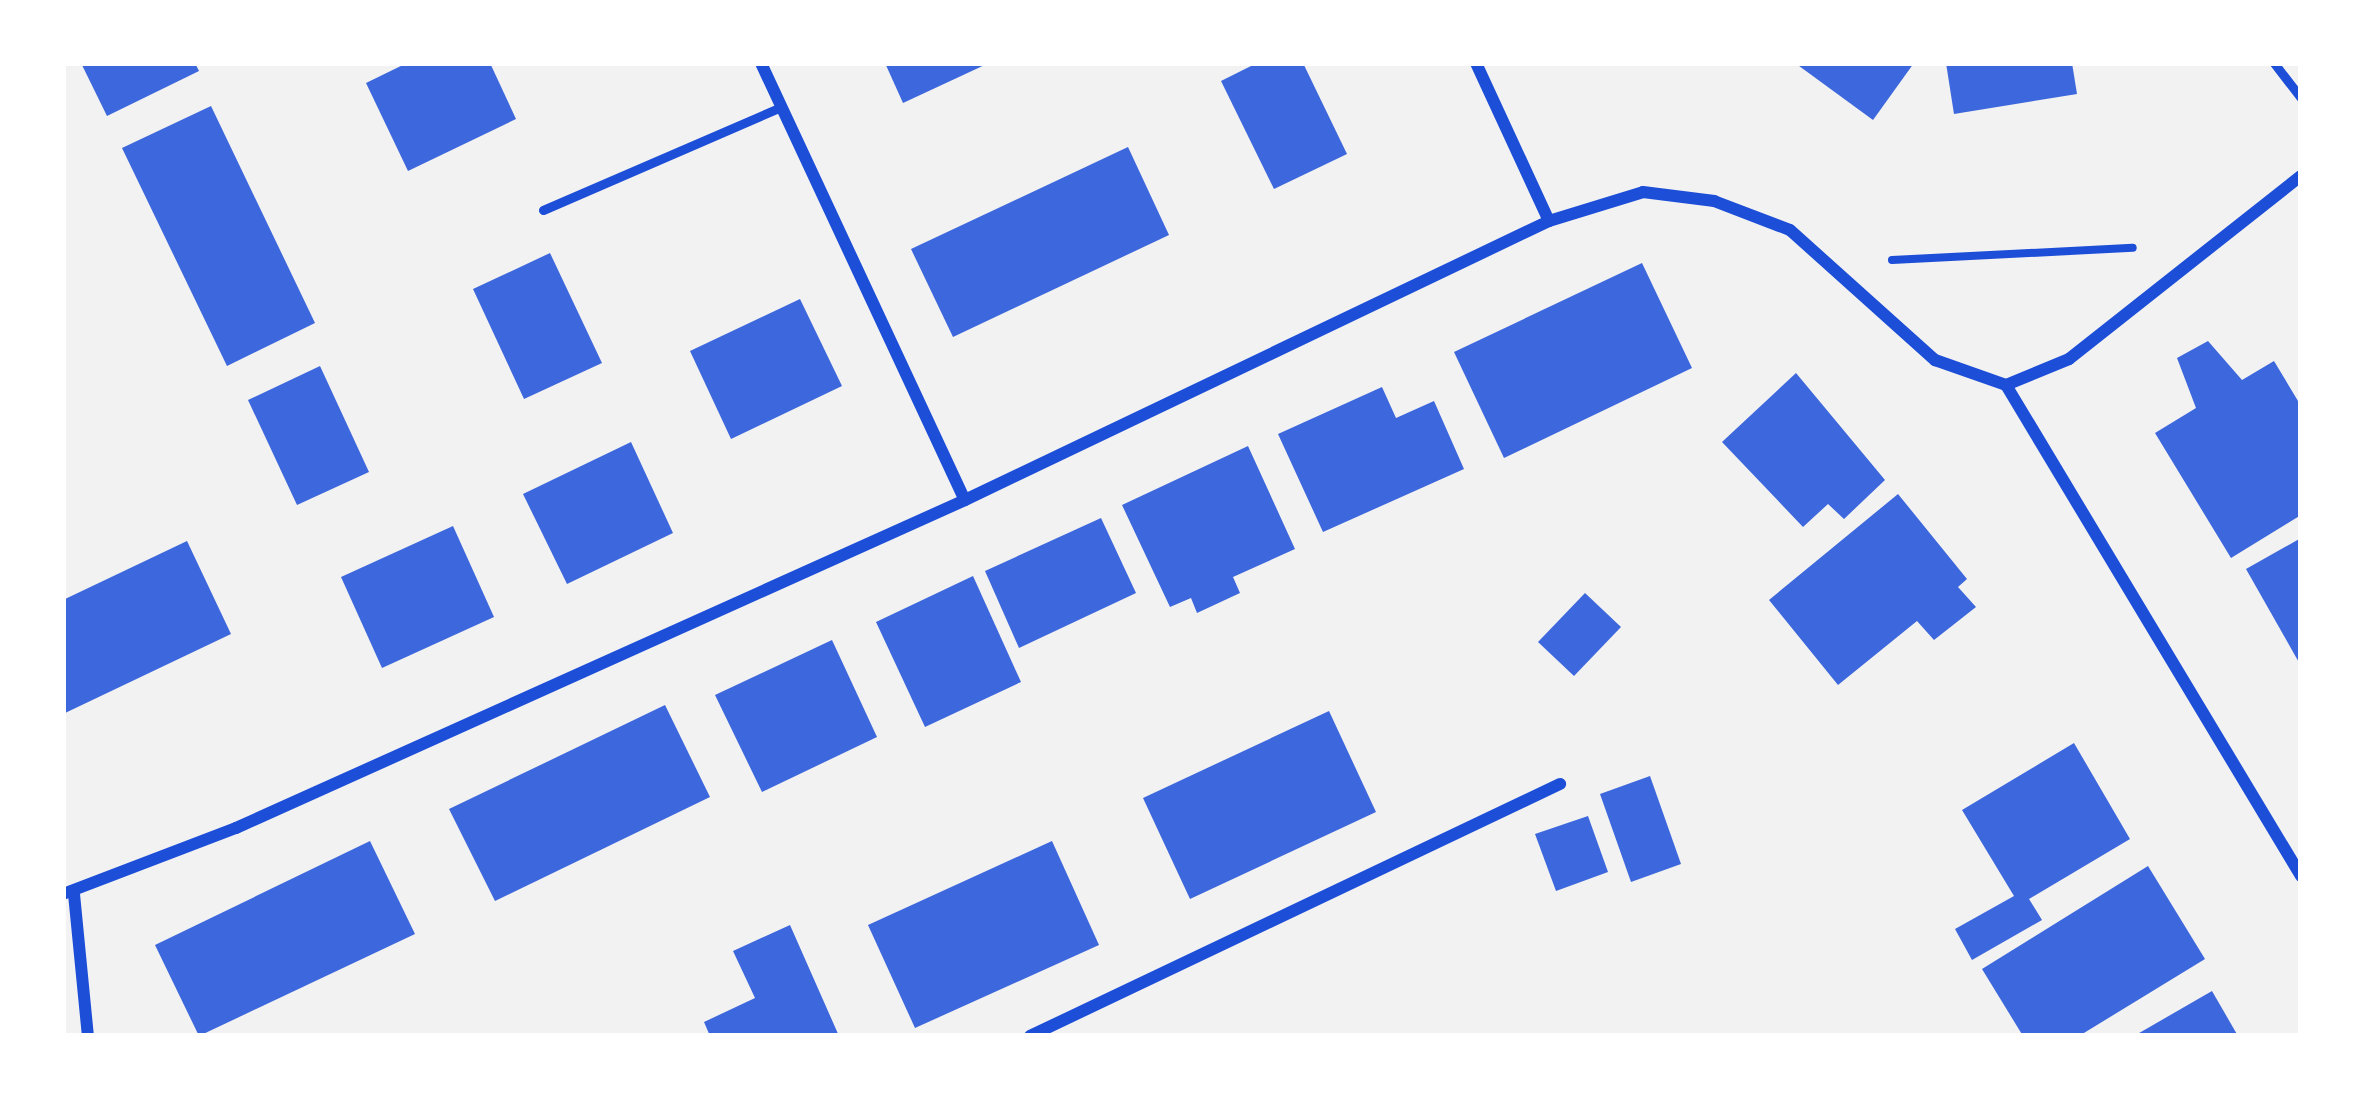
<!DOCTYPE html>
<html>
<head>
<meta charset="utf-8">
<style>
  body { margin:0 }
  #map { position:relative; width:2364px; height:1099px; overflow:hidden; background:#f2f2f2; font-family:"Fira Sans Condensed",sans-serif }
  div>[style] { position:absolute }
  .building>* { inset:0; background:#3d67dc }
  .path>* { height:8px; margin:-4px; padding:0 4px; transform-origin:4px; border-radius:4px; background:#1d4ed8 }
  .service>* { height:9px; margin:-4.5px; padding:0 4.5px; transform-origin:4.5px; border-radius:4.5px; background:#1d4ed8 }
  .minor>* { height:12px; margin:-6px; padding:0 6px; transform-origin:6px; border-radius:6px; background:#1d4ed8 }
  span { translate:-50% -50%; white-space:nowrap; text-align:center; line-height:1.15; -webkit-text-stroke:9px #fff; paint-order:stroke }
  .frame { position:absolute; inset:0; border:66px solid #fff; pointer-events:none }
</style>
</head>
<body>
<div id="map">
  <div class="building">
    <i style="clip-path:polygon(81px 63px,195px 63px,199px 71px,107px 116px)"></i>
    <i style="clip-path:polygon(407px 63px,490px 63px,516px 119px,408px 171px,366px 83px)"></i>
    <i style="clip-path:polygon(885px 63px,989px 63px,903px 103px)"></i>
    <i style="clip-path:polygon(1257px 63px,1303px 63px,1347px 154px,1274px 189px,1221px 81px)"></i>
    <i style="clip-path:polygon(1795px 63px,1914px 63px,1873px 120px)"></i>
    <i style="clip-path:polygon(1946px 63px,2072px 63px,2077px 94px,1954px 114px)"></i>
    <i style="clip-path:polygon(211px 106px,315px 323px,227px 366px,122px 148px)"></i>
    <i style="clip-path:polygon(1128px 147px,1169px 235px,953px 337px,911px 249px)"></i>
    <i style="clip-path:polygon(550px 253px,602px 363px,524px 399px,473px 289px)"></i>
    <i style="clip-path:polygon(1642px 263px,1692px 368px,1504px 458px,1454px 352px)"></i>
    <i style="clip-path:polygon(800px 299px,842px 386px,731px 439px,690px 351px)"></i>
    <i style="clip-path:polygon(2208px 341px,2242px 380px,2274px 361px,2301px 406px,2301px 515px,2231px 558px,2155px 433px,2196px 408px,2177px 358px)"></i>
    <i style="clip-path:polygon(320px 366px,369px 472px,297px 505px,248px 400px)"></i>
    <i style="clip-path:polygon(1796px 373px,1885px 480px,1844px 519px,1828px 504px,1803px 527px,1722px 442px)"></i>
    <i style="clip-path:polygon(1382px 387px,1396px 418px,1434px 401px,1464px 469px,1323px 532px,1278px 434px)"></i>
    <i style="clip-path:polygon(631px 442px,673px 533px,567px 584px,523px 494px)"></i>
    <i style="clip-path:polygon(1248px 446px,1295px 549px,1233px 577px,1240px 593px,1197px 613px,1191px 598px,1170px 607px,1122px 505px)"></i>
    <i style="clip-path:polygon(1898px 494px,1967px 579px,1958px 587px,1976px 607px,1934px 640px,1917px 621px,1838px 685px,1769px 600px)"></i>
    <i style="clip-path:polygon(1101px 518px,1136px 593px,1019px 648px,985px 571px)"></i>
    <i style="clip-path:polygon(453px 526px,494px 617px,382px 668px,341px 577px)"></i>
    <i style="clip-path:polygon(2301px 538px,2301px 666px,2246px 569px)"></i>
    <i style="clip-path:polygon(187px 541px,231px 634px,63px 714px,63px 600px)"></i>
    <i style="clip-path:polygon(973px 576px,1021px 682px,925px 727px,876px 622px)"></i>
    <i style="clip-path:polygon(1585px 593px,1621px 627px,1574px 676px,1538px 642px)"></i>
    <i style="clip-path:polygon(832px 640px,877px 737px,762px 792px,715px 695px)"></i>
    <i style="clip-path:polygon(665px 705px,710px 797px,495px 901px,449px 809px)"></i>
    <i style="clip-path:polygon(1329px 711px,1376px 812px,1190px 899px,1143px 798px)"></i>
    <i style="clip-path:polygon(2074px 743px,2130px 839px,2029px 899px,2042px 920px,1972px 960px,1955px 929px,2014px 896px,1962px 810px)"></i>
    <i style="clip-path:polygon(1650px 776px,1681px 864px,1631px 882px,1600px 794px)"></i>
    <i style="clip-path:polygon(1588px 816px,1608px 872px,1556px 891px,1535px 834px)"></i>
    <i style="clip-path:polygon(370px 841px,415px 934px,199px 1036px,155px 945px)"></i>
    <i style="clip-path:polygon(1052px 841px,1099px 945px,915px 1028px,868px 925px)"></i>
    <i style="clip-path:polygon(2148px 866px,2205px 959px,2079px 1036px,2023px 1036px,1982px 969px)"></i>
    <i style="clip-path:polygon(790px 925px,839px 1036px,710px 1036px,704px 1022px,755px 998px,733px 951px)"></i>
    <i style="clip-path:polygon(2212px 991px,2238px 1036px,2134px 1036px)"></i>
  </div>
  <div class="path">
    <i style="left:1892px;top:260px;width:241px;rotate:-2.9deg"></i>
  </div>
  <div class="service">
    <i style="left:2274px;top:63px;width:44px;rotate:52.4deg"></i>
    <i style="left:543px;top:210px;width:259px;rotate:-23.4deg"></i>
  </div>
  <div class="minor">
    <i style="left:761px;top:63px;width:482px;rotate:65deg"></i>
    <i style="left:1476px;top:63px;width:174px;rotate:65.2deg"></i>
    <i style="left:2006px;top:385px;width:68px;rotate:-22.4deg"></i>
    <i style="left:2069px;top:359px;width:295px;rotate:-38.3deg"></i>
    <i style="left:63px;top:894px;width:185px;rotate:-20.9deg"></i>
    <i style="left:236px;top:828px;width:799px;rotate:-24.22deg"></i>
    <i style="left:965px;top:500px;width:647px;rotate:-25.54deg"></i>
    <i style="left:1549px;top:221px;width:98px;rotate:-17.1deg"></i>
    <i style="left:1643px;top:192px;width:72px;rotate:7.2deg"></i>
    <i style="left:1714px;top:201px;width:81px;rotate:20.9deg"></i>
    <i style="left:1790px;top:230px;width:195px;rotate:41.9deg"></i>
    <i style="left:1935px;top:360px;width:75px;rotate:19.4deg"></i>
    <i style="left:2006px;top:385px;width:573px;rotate:59deg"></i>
    <i style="left:74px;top:894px;width:143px;rotate:84.4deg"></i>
    <i style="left:1030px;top:1036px;width:587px;rotate:-25.43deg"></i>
  </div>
  <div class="frame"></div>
</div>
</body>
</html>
